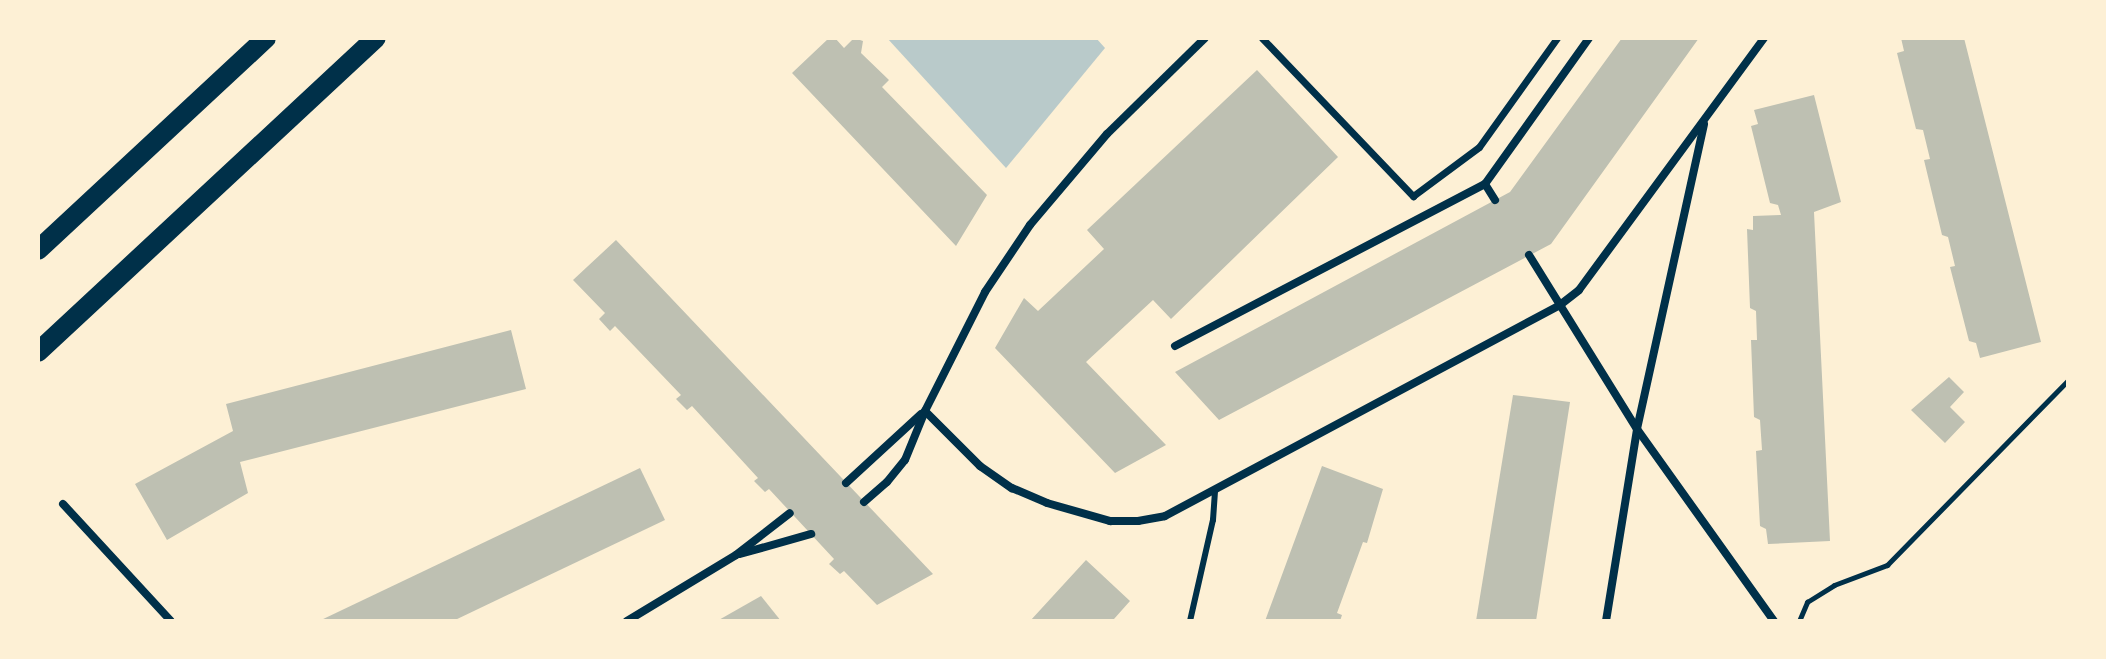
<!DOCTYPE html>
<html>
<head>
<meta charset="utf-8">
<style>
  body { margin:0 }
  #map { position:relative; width:2106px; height:659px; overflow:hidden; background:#fdf0d5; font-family:Georgia,serif }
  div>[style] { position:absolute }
  .green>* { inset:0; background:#b9caca }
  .building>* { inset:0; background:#bec0b2 }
  .path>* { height:5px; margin:-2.5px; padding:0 2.5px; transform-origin:2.5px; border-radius:2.5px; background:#003049 }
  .service>* { height:6px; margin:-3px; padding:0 3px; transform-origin:3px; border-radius:3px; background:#003049 }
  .pedestrian>* { height:7px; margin:-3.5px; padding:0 3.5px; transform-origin:3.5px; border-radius:3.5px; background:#003049 }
  .minor>* { height:8px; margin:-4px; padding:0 4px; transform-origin:4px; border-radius:4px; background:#003049 }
  .primary>* { height:20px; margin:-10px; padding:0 10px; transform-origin:10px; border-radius:10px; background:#003049 }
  span { translate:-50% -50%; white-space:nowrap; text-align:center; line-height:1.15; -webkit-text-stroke:6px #fdf0d5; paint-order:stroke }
  .frame { position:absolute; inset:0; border:40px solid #fdf0d5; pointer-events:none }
</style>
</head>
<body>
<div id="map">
  <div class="green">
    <i style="clip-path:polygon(887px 38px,1096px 38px,1105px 48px,1006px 168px)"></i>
  </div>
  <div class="building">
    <i style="clip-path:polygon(829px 38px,835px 38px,844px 48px,854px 38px,863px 41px,861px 53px,889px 80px,882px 87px,987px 195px,956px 246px,792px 73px)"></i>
    <i style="clip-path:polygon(1622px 38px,1699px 38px,1551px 244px,1219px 420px,1175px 372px,1510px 192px)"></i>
    <i style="clip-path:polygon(1901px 38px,1964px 38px,2041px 342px,1980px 358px,1976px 343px,1969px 341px,1950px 267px,1955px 266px,1948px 237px,1942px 235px,1924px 160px,1930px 159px,1923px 130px,1916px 129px,1897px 53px,1904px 51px)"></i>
    <i style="clip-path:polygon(1257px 70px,1338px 157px,1171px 319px,1153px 300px,1086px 362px,1166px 445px,1115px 473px,995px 348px,1024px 298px,1038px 311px,1104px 249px,1087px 230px)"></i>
    <i style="clip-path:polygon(1814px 95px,1841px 202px,1814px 212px,1830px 541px,1768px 544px,1766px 529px,1760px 526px,1756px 451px,1762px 450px,1760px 420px,1754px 417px,1751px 340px,1757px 340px,1756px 311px,1750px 308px,1747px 229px,1753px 230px,1753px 216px,1781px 215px,1778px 205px,1770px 203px,1751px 126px,1758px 124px,1754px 110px)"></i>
    <i style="clip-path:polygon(616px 240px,933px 574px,877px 605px,844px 571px,840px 574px,829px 564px,834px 559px,769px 489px,765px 492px,754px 481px,758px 478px,692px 406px,687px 410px,676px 399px,681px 395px,615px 326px,610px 331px,599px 319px,605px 313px,573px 280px)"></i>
    <i style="clip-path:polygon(511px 330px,526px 389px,240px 462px,248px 493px,167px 540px,135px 484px,233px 431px,226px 404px)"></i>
    <i style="clip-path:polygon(1949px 377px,1964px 392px,1950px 407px,1965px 422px,1945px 443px,1911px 410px)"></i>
    <i style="clip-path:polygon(1513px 395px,1570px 402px,1536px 621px,1476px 621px)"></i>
    <i style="clip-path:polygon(1322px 466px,1383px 489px,1367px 543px,1363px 542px,1337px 613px,1342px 615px,1340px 621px,1265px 621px)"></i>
    <i style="clip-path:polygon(640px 468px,665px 520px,453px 621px,319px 621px)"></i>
    <i style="clip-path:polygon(1086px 560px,1130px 601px,1114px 619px,1116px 621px,1030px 621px)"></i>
    <i style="clip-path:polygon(761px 596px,781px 621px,717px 621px)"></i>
  </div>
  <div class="path">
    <i style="left:1799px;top:621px;width:21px;rotate:-67deg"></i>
    <i style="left:1807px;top:602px;width:32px;rotate:-32deg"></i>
    <i style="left:1834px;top:585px;width:57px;rotate:-20.7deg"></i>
    <i style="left:1887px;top:565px;width:259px;rotate:-45.6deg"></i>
  </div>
  <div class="service">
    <i style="left:1190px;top:621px;width:104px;rotate:-77.2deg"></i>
    <i style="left:1213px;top:520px;width:30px;rotate:-86deg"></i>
  </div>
  <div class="pedestrian">
    <i style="left:1262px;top:38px;width:219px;rotate:46.3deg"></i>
    <i style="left:1413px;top:196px;width:82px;rotate:-36.6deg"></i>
    <i style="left:1479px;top:147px;width:134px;rotate:-54.4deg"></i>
  </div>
  <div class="minor">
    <i style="left:1485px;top:184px;width:19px;rotate:58deg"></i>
    <i style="left:1529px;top:255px;width:205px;rotate:58.2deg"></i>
    <i style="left:1637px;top:429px;width:236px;rotate:54.5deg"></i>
    <i style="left:1175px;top:346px;width:350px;rotate:-27.6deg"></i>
    <i style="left:1485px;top:184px;width:179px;rotate:-54.5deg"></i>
    <i style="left:925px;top:411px;width:78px;rotate:45deg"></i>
    <i style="left:980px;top:466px;width:39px;rotate:35deg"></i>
    <i style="left:1012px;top:488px;width:38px;rotate:23deg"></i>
    <i style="left:1047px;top:503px;width:66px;rotate:15.9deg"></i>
    <i style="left:1110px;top:521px;width:28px"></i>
    <i style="left:1138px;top:521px;width:27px;rotate:-10deg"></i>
    <i style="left:1165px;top:516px;width:448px;rotate:-28.1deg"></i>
    <i style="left:1560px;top:305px;width:24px;rotate:-38deg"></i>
    <i style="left:1579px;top:290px;width:313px;rotate:-53.7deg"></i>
    <i style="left:846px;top:483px;width:102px;rotate:-42.6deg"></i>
    <i style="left:864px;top:502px;width:30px;rotate:-41deg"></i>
    <i style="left:887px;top:482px;width:28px;rotate:-51deg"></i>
    <i style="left:905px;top:460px;width:53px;rotate:-67.8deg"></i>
    <i style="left:925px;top:411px;width:133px;rotate:-63.2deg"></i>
    <i style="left:985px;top:292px;width:81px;rotate:-56.1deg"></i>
    <i style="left:1030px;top:225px;width:119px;rotate:-49.8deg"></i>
    <i style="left:1107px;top:134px;width:137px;rotate:-44.4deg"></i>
    <i style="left:63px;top:504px;width:159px;rotate:47.3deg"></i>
    <i style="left:740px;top:554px;width:74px;rotate:-15.7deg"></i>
    <i style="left:627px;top:621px;width:127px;rotate:-31.2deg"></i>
    <i style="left:736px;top:555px;width:68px;rotate:-37.9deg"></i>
    <i style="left:1606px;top:621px;width:194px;rotate:-80.8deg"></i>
    <i style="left:1637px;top:429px;width:312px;rotate:-77.6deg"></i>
  </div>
  <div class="primary">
    <i style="left:38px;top:250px;width:311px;rotate:-42.9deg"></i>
    <i style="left:38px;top:352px;width:461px;rotate:-42.9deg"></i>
  </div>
  <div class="frame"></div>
</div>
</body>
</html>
